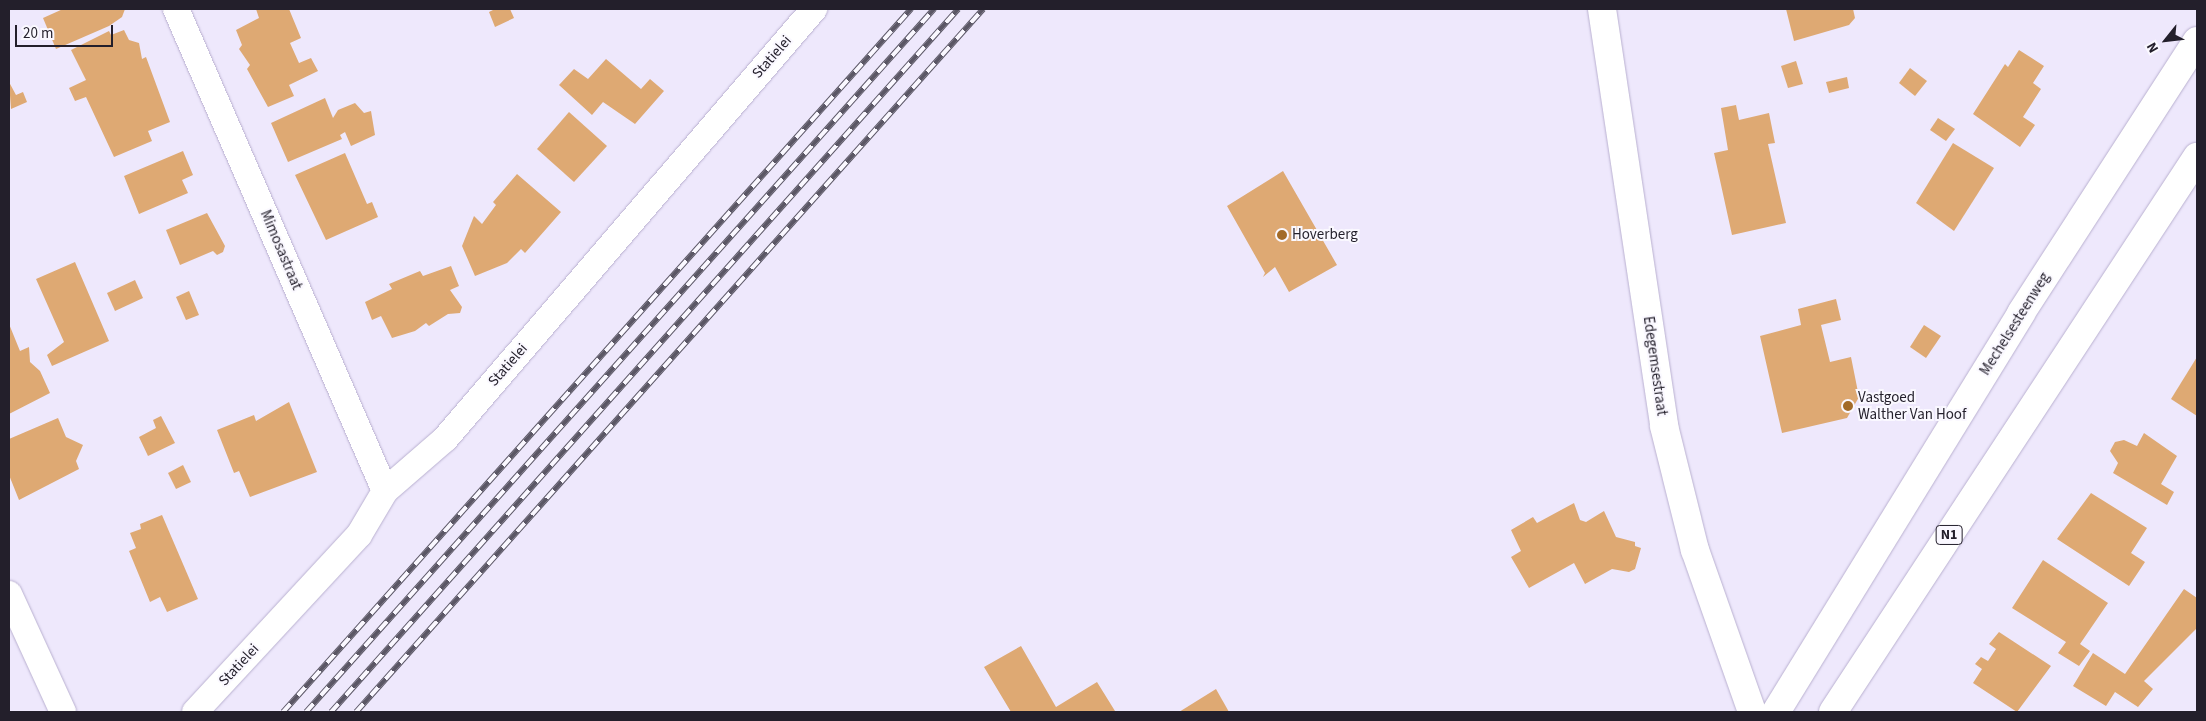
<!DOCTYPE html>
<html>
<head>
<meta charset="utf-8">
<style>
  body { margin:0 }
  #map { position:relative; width:2206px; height:721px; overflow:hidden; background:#eee8fc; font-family:"Source Sans 3",sans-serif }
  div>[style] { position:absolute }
  .building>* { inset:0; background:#dea973 }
  .roads { filter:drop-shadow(0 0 1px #b9b0d0) drop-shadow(0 0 1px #b9b0d0) }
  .minor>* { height:26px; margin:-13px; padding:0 13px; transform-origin:13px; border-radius:13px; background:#fff }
  .tertiary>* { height:28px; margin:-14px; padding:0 14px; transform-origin:14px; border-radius:14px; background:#fff }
  .primary>* { height:28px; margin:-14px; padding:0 14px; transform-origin:14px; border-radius:14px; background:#fff }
  .rail>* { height:5.5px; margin-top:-2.75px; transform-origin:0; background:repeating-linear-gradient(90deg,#faf8ff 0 11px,#5b5765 0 22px); box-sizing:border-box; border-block:1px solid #5b5765 }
  .dots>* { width:14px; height:14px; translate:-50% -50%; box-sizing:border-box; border:2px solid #faf8ff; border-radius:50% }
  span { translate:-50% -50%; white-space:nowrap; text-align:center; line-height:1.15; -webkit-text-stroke:4px #faf8ff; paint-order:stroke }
  .shield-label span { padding:1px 4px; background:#faf8ff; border:1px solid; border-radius:4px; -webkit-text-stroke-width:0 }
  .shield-label { font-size:14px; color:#231f2b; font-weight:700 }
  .street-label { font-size:15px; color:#231f2b }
  .poi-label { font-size:15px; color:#231f2b }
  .left { translate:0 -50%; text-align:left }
  .frame { position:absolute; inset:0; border:10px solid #231f2b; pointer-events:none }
  .north { position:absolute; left:2141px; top:15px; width:50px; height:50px; -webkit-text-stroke:4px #faf8ff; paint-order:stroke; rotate:241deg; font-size:14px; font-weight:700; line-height:20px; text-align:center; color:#231f2b }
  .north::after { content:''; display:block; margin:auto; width:18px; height:22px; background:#231f2b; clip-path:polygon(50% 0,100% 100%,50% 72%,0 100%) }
  .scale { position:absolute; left:15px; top:25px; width:98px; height:22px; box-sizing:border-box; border:2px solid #231f2b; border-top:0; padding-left:6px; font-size:15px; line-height:18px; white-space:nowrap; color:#231f2b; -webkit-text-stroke:4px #faf8ff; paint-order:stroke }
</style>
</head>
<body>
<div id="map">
  <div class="building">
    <i style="clip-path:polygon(63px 9px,125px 9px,122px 17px,109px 26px,56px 49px,43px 18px)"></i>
    <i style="clip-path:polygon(256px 9px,289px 9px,301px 38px,290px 43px,299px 63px,311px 58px,318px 71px,289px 85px,294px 96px,268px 107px,247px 69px,250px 65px,239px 49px,242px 45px,236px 30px,259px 18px)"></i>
    <i style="clip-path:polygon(495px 9px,510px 9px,514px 18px,495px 27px,489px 12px)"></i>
    <i style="clip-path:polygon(1786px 9px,1853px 9px,1855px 18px,1849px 25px,1794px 41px)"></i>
    <i style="clip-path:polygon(124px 30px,129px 40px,139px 43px,142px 59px,146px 57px,170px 122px,148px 131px,152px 141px,114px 157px,86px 97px,75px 101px,69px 88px,86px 80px,71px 50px,109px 31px,111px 35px)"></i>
    <i style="clip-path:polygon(2019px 50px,2044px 66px,2033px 83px,2041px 89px,2023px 117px,2035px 125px,2020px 147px,1973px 114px,2005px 64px,2008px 67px)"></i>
    <i style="clip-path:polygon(606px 59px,641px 89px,650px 79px,664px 91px,635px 124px,603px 102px,592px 115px,559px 85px,574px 69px,588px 79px)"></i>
    <i style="clip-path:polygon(1796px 61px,1803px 84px,1788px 88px,1781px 66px)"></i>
    <i style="clip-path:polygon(1910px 68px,1927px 81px,1915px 96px,1899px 83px)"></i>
    <i style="clip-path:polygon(1847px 77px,1849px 88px,1829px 93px,1826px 82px)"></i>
    <i style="clip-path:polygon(9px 82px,16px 95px,23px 92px,27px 102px,11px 109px)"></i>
    <i style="clip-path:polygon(325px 98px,333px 118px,338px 110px,355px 103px,364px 113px,371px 111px,375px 135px,351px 146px,345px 132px,340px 135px,342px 139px,288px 162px,271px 123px)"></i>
    <i style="clip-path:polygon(1736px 105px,1739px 120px,1769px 113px,1775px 143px,1768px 144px,1786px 223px,1732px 235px,1714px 153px,1728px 150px,1721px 108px)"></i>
    <i style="clip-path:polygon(569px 112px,607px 146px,574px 182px,537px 149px)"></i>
    <i style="clip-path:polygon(1938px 118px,1955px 129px,1946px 141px,1930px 130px)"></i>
    <i style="clip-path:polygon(1953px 143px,1994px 168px,1954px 231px,1916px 203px)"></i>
    <i style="clip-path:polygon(183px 151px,193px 175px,182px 180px,188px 193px,139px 214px,124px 176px)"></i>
    <i style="clip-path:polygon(345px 153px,367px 204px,372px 202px,378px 217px,326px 240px,295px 175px)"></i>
    <i style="clip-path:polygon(1283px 171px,1337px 265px,1289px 292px,1275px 267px,1263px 277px,1265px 273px,1227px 206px)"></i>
    <i style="clip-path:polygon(517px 174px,561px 212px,525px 253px,521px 249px,507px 263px,475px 276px,462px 246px,474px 216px,482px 224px,496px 205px,493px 202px)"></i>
    <i style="clip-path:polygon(207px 213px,225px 246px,223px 252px,217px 255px,213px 251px,180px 265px,166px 230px)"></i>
    <i style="clip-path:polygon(75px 262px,109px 341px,52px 366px,47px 355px,64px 342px,36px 279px)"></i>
    <i style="clip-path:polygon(451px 266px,459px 286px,450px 290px,462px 307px,460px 313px,448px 314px,429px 326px,426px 323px,415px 331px,392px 338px,381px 316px,372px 320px,365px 302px,392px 289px,389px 284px,420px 271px,423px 276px)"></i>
    <i style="clip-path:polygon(135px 280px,143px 298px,115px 311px,107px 293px)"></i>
    <i style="clip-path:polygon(189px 291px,199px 315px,186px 320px,176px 297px)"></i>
    <i style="clip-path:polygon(1836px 299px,1841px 320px,1821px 325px,1830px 362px,1851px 357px,1859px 397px,1847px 418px,1782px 433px,1760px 336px,1801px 325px,1798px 309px)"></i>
    <i style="clip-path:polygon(9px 324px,20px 351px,29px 347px,30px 362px,40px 371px,50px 393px,9px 414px)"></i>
    <i style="clip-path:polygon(1924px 325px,1941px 336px,1926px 358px,1910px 347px)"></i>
    <i style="clip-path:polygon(2197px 357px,2197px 416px,2171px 399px)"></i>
    <i style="clip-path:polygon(289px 402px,317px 472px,250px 497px,239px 471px,234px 473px,217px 430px,254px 415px,256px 421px)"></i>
    <i style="clip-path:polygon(161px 416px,175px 443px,148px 456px,139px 437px,156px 428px,153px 420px)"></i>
    <i style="clip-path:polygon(58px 418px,66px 437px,83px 445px,76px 461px,79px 469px,19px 500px,9px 475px,9px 439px)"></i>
    <i style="clip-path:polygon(2144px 433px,2177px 456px,2161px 484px,2174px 492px,2167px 505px,2113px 473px,2118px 463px,2110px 451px,2115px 442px,2124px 440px,2137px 446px)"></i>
    <i style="clip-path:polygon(183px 465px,191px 482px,176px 489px,168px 473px)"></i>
    <i style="clip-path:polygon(2091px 493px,2147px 528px,2131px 553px,2145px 562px,2129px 586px,2057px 539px)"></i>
    <i style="clip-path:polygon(1574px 503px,1580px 520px,1586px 522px,1604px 511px,1616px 537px,1635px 542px,1635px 546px,1641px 548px,1635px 569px,1629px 572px,1612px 569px,1585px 584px,1574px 563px,1529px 588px,1511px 557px,1521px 551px,1511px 530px,1533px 517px,1537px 523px)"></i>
    <i style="clip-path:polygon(162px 515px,198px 599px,167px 612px,160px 597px,150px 602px,129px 551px,136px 548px,130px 533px,141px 529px,140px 524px)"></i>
    <i style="clip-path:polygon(2043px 560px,2108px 603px,2080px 644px,2090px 651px,2079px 666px,2058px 653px,2066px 642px,2012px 608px)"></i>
    <i style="clip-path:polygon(2184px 589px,2197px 598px,2197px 628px,2144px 681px,2153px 689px,2138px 707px,2115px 692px,2106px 706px,2073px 686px,2093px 653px,2125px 674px)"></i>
    <i style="clip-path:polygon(1999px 632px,2051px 666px,2017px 712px,1973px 683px,1982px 669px,1975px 664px,1981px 657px,1988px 661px,1996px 649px,1989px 644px)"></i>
    <i style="clip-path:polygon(1021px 646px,1056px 707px,1097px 682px,1115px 711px,1011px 712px,984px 667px)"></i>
    <i style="clip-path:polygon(1216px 689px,1229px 712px,1179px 712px)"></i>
  </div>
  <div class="roads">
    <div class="minor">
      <i style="left:176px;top:9px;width:525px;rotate:66.56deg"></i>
      <i style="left:9px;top:594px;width:130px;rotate:65.4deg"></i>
      <i style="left:195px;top:712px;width:241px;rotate:-47.2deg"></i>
      <i style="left:359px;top:535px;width:51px;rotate:-59.4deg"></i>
      <i style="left:385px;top:491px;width:79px;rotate:-40.9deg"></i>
      <i style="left:445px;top:439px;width:567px;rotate:-49.37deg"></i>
    </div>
    <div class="tertiary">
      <i style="left:1602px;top:9px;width:422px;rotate:81.5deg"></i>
      <i style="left:1664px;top:426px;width:128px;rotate:76deg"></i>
      <i style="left:1695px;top:550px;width:172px;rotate:70.6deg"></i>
    </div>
    <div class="primary">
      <i style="left:1776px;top:712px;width:468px;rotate:-58.4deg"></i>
      <i style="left:2021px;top:313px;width:324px;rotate:-57.1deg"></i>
      <i style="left:1833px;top:712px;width:664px;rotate:-56.74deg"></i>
    </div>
  </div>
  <div class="rail">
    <i style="left:283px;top:712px;width:943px;rotate:-48.23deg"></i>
    <i style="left:306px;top:712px;width:943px;rotate:-48.23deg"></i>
    <i style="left:331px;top:712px;width:942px;rotate:-48.27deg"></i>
    <i style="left:356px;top:712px;width:942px;rotate:-48.27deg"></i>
  </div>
  <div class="dots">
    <i style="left:1282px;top:235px;background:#a36b28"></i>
    <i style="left:1848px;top:406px;background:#a36b28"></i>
  </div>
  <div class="shield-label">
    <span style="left:1949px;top:535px">N1</span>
  </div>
  <div class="street-label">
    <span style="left:772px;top:57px;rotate:-49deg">Statielei</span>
    <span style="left:281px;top:250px;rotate:67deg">Mimosastraat</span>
    <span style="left:2015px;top:324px;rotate:-58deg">Mechelsesteenweg</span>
    <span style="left:508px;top:365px;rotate:-49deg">Statielei</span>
    <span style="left:1655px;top:366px;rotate:82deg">Edegemsestraat</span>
    <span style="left:239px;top:665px;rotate:-47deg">Statielei</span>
  </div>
  <div class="poi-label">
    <span class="left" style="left:1292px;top:235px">Hoverberg</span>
    <span class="left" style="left:1858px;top:406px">Vastgoed<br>Walther Van Hoof</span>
  </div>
  <div class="frame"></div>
  <div class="north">N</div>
  <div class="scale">20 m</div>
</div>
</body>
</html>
